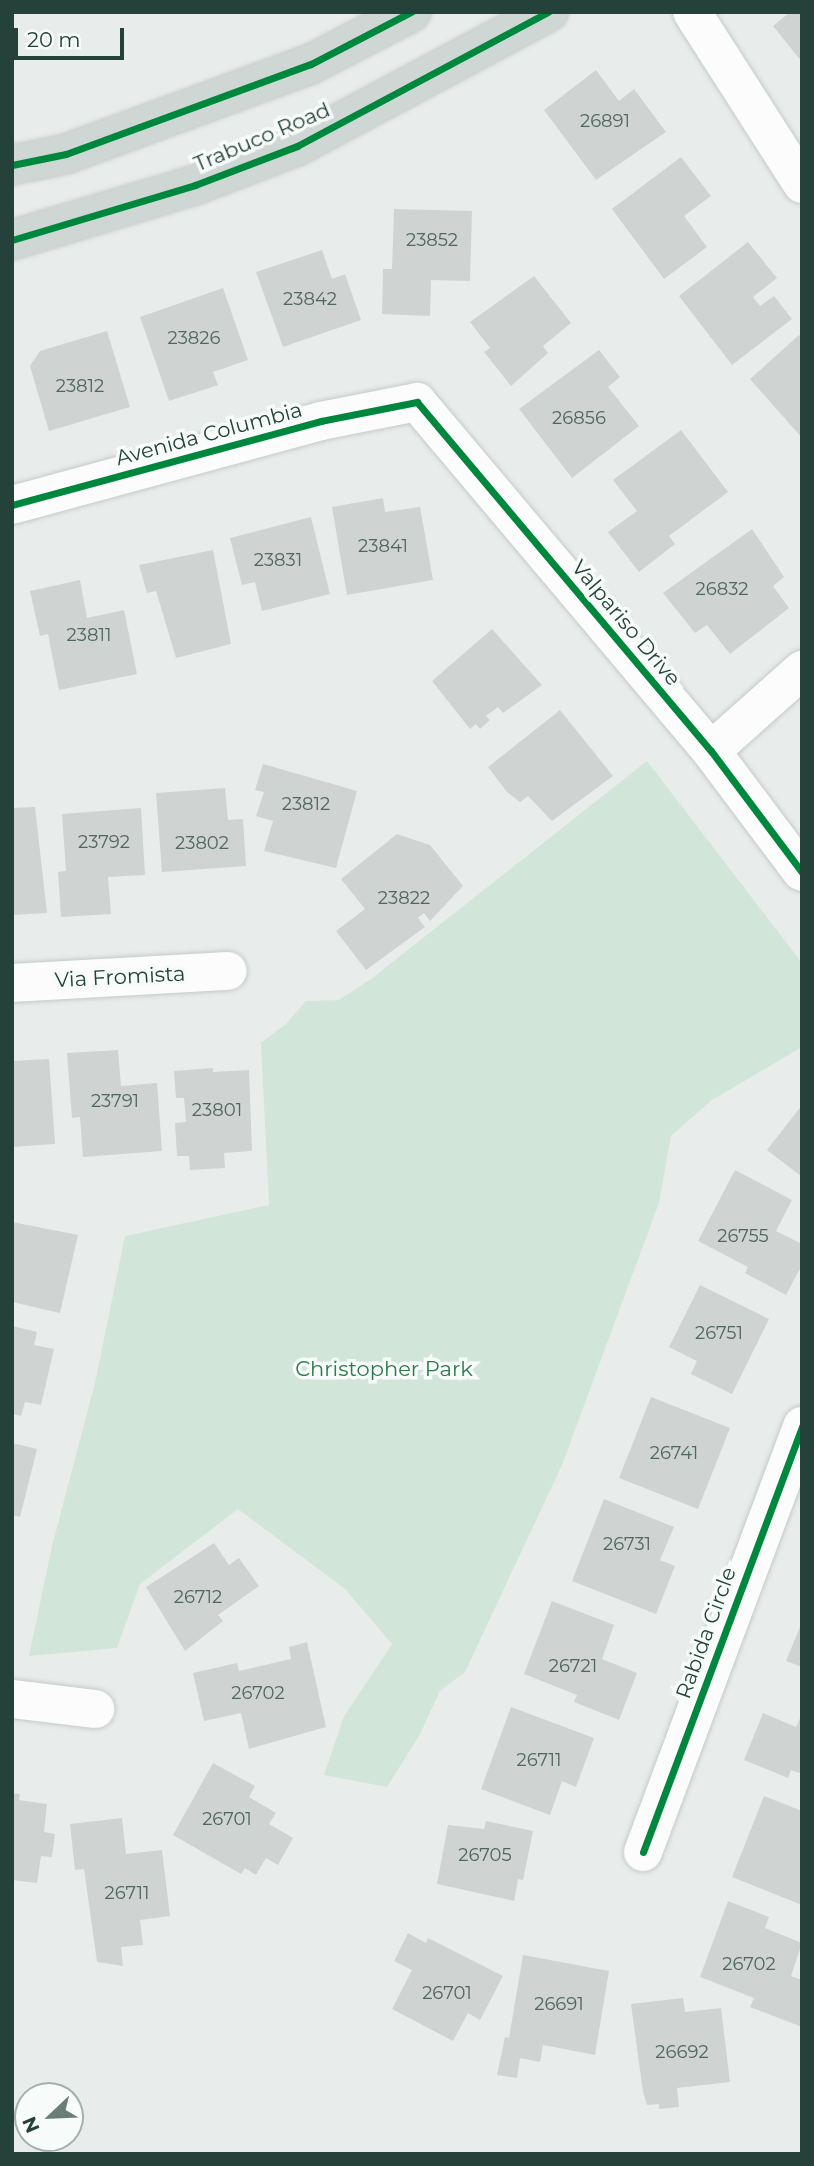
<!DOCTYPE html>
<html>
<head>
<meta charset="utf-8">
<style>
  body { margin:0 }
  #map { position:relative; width:814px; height:2166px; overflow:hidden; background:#e8edeb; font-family:Montserrat,sans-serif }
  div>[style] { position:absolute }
  .green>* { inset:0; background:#d1e6d8 }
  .building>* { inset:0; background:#cfd4d2 }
  .roads { filter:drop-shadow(0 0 2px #c5cac8) drop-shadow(0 0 2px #c5cac8) }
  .minor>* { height:38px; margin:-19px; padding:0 19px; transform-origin:19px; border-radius:19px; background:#fcfcfc }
  .major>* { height:38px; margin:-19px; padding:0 19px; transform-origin:19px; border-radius:19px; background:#cfd7d5 }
  .cycleway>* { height:7px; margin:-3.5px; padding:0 3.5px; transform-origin:3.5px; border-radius:3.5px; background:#00873e }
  span { translate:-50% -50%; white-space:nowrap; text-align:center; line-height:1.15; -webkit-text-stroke:7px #f7fbf9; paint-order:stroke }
  .number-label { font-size:18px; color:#506761 }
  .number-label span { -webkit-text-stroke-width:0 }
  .street-label { font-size:21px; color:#24423a }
  .park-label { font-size:21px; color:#2d7a4b }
  .frame { position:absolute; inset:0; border:14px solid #24423a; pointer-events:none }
  .north { position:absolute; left:14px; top:2082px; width:70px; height:70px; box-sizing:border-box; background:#f7fbf9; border:2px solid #a3b1ad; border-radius:50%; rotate:247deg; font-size:19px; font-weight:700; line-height:28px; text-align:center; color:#24423a }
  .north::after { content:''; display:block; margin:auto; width:24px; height:32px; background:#697e78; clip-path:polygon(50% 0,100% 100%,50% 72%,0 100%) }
  .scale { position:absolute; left:14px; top:28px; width:110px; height:32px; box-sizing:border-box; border:4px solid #24423a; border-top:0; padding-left:9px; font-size:21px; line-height:24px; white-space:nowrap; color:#24423a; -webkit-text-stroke:5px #f7fbf9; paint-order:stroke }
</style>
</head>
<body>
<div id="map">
  <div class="green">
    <i style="clip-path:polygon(647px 761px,802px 963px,802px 1047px,712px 1100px,671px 1136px,659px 1203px,562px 1465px,465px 1672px,440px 1691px,419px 1736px,387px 1787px,324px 1775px,344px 1716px,392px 1644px,345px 1589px,238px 1509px,140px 1584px,117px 1648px,29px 1656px,52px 1546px,95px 1383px,125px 1236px,269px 1205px,261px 1043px,286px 1024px,306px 1001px,339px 1000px,371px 979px)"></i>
  </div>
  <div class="building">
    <i style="clip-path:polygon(790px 12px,802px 12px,802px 62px,773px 26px)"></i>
    <i style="clip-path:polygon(596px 70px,619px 101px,634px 89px,666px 132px,596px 180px,544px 110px)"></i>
    <i style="clip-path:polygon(681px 157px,711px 196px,684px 216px,707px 247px,664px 279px,612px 209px)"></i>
    <i style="clip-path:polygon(394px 209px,472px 211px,470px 281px,431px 280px,430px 316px,382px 314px,383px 269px,392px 269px)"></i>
    <i style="clip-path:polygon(748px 242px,777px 278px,753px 297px,760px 306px,774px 296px,792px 319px,732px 365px,679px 296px)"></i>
    <i style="clip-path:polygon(322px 250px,332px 279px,345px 274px,361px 320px,283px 347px,256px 272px)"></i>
    <i style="clip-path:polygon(534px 276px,571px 323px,543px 346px,548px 353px,511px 386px,484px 352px,490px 348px,470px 322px)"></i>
    <i style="clip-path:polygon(223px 288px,248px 360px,213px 372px,218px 385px,169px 401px,140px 317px)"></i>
    <i style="clip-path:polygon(107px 331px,130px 407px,49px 431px,30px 366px,40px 351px)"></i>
    <i style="clip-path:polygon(799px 335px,802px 339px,802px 438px,750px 379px)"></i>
    <i style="clip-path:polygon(599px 350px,620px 377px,608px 387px,639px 426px,572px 478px,519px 409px)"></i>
    <i style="clip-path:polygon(681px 430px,728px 492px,669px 536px,675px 544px,639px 572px,608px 532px,637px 511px,613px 480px)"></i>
    <i style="clip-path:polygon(383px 498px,385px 512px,420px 507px,433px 580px,347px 595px,332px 507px)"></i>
    <i style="clip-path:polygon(311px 517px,330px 594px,262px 611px,255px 582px,242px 585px,230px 538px)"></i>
    <i style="clip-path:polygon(752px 529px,784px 577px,773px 586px,789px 608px,730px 654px,707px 625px,695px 633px,663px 593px)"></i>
    <i style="clip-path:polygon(213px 550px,231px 644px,176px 658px,156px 591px,147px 593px,139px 565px)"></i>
    <i style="clip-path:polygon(80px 580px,87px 618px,124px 610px,137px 674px,59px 690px,48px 634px,40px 636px,30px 591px)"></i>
    <i style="clip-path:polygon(492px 629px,542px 685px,503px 713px,498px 707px,486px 716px,490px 720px,480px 729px,476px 724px,470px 729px,432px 681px)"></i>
    <i style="clip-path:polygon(560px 710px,613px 776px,552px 821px,528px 796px,520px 802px,507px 792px,488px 767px)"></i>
    <i style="clip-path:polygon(263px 764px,357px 791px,336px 868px,264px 851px,273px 821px,256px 816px,264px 792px,255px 790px)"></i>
    <i style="clip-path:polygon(225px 788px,228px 820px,243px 819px,246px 866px,162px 872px,156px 793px)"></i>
    <i style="clip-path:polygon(35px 807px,47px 913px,12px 915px,12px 808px)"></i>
    <i style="clip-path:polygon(141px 808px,145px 875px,108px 877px,111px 914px,61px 917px,58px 872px,66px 871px,62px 814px)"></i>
    <i style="clip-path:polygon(397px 834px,430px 845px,463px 886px,430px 921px,424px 913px,418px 918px,425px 927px,366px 970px,336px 931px,365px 909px,341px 879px)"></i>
    <i style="clip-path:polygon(118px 1050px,121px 1086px,157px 1083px,162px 1151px,83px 1157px,80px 1117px,72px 1118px,67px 1053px)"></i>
    <i style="clip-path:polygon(49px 1059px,55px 1144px,12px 1147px,12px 1061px)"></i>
    <i style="clip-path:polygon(213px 1068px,213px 1072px,249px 1070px,252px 1151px,224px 1153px,225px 1168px,190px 1170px,189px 1156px,177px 1156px,175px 1123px,186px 1122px,184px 1098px,176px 1098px,174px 1071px)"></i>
    <i style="clip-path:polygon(802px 1105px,802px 1177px,767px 1150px)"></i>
    <i style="clip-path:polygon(735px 1170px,792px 1200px,776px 1231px,802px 1244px,802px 1265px,786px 1295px,745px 1273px,748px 1267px,698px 1241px)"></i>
    <i style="clip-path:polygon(12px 1222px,78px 1235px,60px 1313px,12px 1302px)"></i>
    <i style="clip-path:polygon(700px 1285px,769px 1319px,732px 1394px,691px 1374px,697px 1361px,669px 1347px)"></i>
    <i style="clip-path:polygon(12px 1326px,37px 1332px,34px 1345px,54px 1349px,41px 1405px,25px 1402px,21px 1416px,12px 1414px)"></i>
    <i style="clip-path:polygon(651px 1397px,730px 1428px,698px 1509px,619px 1478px)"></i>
    <i style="clip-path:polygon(12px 1443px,37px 1449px,20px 1517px,12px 1515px)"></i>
    <i style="clip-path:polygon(604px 1499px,674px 1527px,660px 1560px,675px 1566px,656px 1614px,572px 1581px)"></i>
    <i style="clip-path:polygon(214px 1543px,229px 1565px,239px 1558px,259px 1586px,218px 1615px,223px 1621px,185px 1651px,146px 1587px)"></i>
    <i style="clip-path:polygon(552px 1601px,614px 1625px,602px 1659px,637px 1673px,619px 1720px,574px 1702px,577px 1695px,524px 1674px)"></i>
    <i style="clip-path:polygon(802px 1622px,802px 1667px,786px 1661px)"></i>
    <i style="clip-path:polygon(307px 1642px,326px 1727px,249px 1749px,241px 1713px,204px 1721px,193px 1673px,237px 1663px,239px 1671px,291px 1659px,289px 1647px)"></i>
    <i style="clip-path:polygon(511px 1707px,594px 1738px,576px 1787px,562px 1781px,550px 1815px,481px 1789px)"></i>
    <i style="clip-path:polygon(763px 1713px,796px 1727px,802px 1714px,802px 1774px,791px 1770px,788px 1778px,744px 1760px)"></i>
    <i style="clip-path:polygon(213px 1763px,255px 1786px,249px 1797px,276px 1813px,269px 1824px,293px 1838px,278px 1865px,266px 1858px,256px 1875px,245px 1868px,241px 1874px,173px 1835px)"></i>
    <i style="clip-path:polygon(12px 1793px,20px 1794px,19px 1800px,47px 1804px,44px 1832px,55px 1834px,52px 1857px,41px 1856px,37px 1883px,12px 1880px)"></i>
    <i style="clip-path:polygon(764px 1796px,802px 1811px,802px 1905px,732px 1877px)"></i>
    <i style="clip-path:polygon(122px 1818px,126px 1854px,162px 1850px,170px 1916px,140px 1920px,143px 1945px,121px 1947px,123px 1966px,97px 1962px,84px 1869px,75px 1870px,70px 1824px)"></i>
    <i style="clip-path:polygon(486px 1821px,533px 1831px,523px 1880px,518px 1879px,514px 1901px,437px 1884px,448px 1825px,484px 1829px)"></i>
    <i style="clip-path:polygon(728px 1901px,769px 1917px,765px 1928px,802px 1943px,791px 1976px,802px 1980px,802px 2027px,750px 2007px,754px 1998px,700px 1977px)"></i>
    <i style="clip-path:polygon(408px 1933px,426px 1943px,428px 1938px,503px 1976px,480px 2020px,468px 2013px,453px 2041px,392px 2009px,412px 1970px,394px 1961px)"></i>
    <i style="clip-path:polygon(523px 1955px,609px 1971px,595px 2055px,543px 2045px,540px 2062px,520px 2058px,517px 2078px,497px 2075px,505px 2037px,509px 2038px)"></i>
    <i style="clip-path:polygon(683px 1998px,685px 2012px,721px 2008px,730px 2082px,677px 2088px,679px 2107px,659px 2109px,659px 2104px,647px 2105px,643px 2092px,631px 2004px)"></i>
  </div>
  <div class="roads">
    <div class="minor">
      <i style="left:692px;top:12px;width:204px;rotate:57.4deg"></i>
      <i style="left:12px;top:505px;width:320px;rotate:-15.2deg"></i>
      <i style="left:321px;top:421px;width:98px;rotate:-11.2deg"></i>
      <i style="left:417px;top:402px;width:456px;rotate:49.9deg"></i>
      <i style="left:711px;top:751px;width:151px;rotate:53.1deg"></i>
      <i style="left:711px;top:751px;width:122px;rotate:-41.7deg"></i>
      <i style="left:12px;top:983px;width:216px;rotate:-3.2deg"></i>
      <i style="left:12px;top:1699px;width:84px;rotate:6.9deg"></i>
      <i style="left:643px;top:1852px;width:455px;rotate:-69.5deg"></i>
    </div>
    <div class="major">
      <i style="left:12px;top:165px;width:55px;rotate:-11.5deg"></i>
      <i style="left:66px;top:154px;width:261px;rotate:-20.2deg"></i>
      <i style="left:311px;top:64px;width:113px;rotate:-27.5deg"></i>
      <i style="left:12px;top:240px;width:191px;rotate:-16.7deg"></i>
      <i style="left:195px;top:185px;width:109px;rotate:-20.9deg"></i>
      <i style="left:297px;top:146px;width:285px;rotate:-28.1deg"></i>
    </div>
  </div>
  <div class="cycleway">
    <i style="left:12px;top:165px;width:55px;rotate:-11.5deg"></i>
    <i style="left:66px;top:154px;width:261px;rotate:-20.2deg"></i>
    <i style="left:311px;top:64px;width:113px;rotate:-27.5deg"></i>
    <i style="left:12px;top:240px;width:191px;rotate:-16.7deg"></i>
    <i style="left:195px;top:185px;width:109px;rotate:-20.9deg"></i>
    <i style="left:297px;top:146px;width:285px;rotate:-28.1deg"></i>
    <i style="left:12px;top:505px;width:320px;rotate:-15.2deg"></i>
    <i style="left:321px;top:421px;width:98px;rotate:-11.2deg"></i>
    <i style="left:417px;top:402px;width:456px;rotate:49.9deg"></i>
    <i style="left:711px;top:751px;width:151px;rotate:53.1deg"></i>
    <i style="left:643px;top:1852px;width:455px;rotate:-69.5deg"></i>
  </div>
  <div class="number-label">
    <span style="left:605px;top:121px">26891</span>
    <span style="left:432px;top:240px">23852</span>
    <span style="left:310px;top:299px">23842</span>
    <span style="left:194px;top:338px">23826</span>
    <span style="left:80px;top:386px">23812</span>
    <span style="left:579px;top:418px">26856</span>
    <span style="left:383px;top:546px">23841</span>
    <span style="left:278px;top:560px">23831</span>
    <span style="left:722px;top:589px">26832</span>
    <span style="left:89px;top:635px">23811</span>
    <span style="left:306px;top:804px">23812</span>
    <span style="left:104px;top:842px">23792</span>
    <span style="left:202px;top:843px">23802</span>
    <span style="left:404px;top:898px">23822</span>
    <span style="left:115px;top:1101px">23791</span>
    <span style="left:217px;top:1110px">23801</span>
    <span style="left:743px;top:1236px">26755</span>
    <span style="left:719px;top:1333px">26751</span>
    <span style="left:674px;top:1453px">26741</span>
    <span style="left:627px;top:1544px">26731</span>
    <span style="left:198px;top:1597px">26712</span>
    <span style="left:573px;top:1666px">26721</span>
    <span style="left:258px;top:1693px">26702</span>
    <span style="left:539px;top:1760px">26711</span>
    <span style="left:227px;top:1819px">26701</span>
    <span style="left:485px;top:1855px">26705</span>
    <span style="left:127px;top:1893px">26711</span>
    <span style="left:749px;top:1964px">26702</span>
    <span style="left:447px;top:1993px">26701</span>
    <span style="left:559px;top:2004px">26691</span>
    <span style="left:682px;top:2052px">26692</span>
  </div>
  <div class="street-label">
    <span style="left:262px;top:137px;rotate:-23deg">Trabuco Road</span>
    <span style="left:209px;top:434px;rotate:-15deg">Avenida Columbia</span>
    <span style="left:626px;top:623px;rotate:50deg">Valpariso Drive</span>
    <span style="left:120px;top:977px;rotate:-3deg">Via Fromista</span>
    <span style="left:706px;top:1633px;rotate:-70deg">Rabida Circle</span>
  </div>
  <div class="park-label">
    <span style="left:384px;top:1369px">Christopher Park</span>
  </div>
  <div class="frame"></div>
  <div class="north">N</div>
  <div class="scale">20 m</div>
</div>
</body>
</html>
